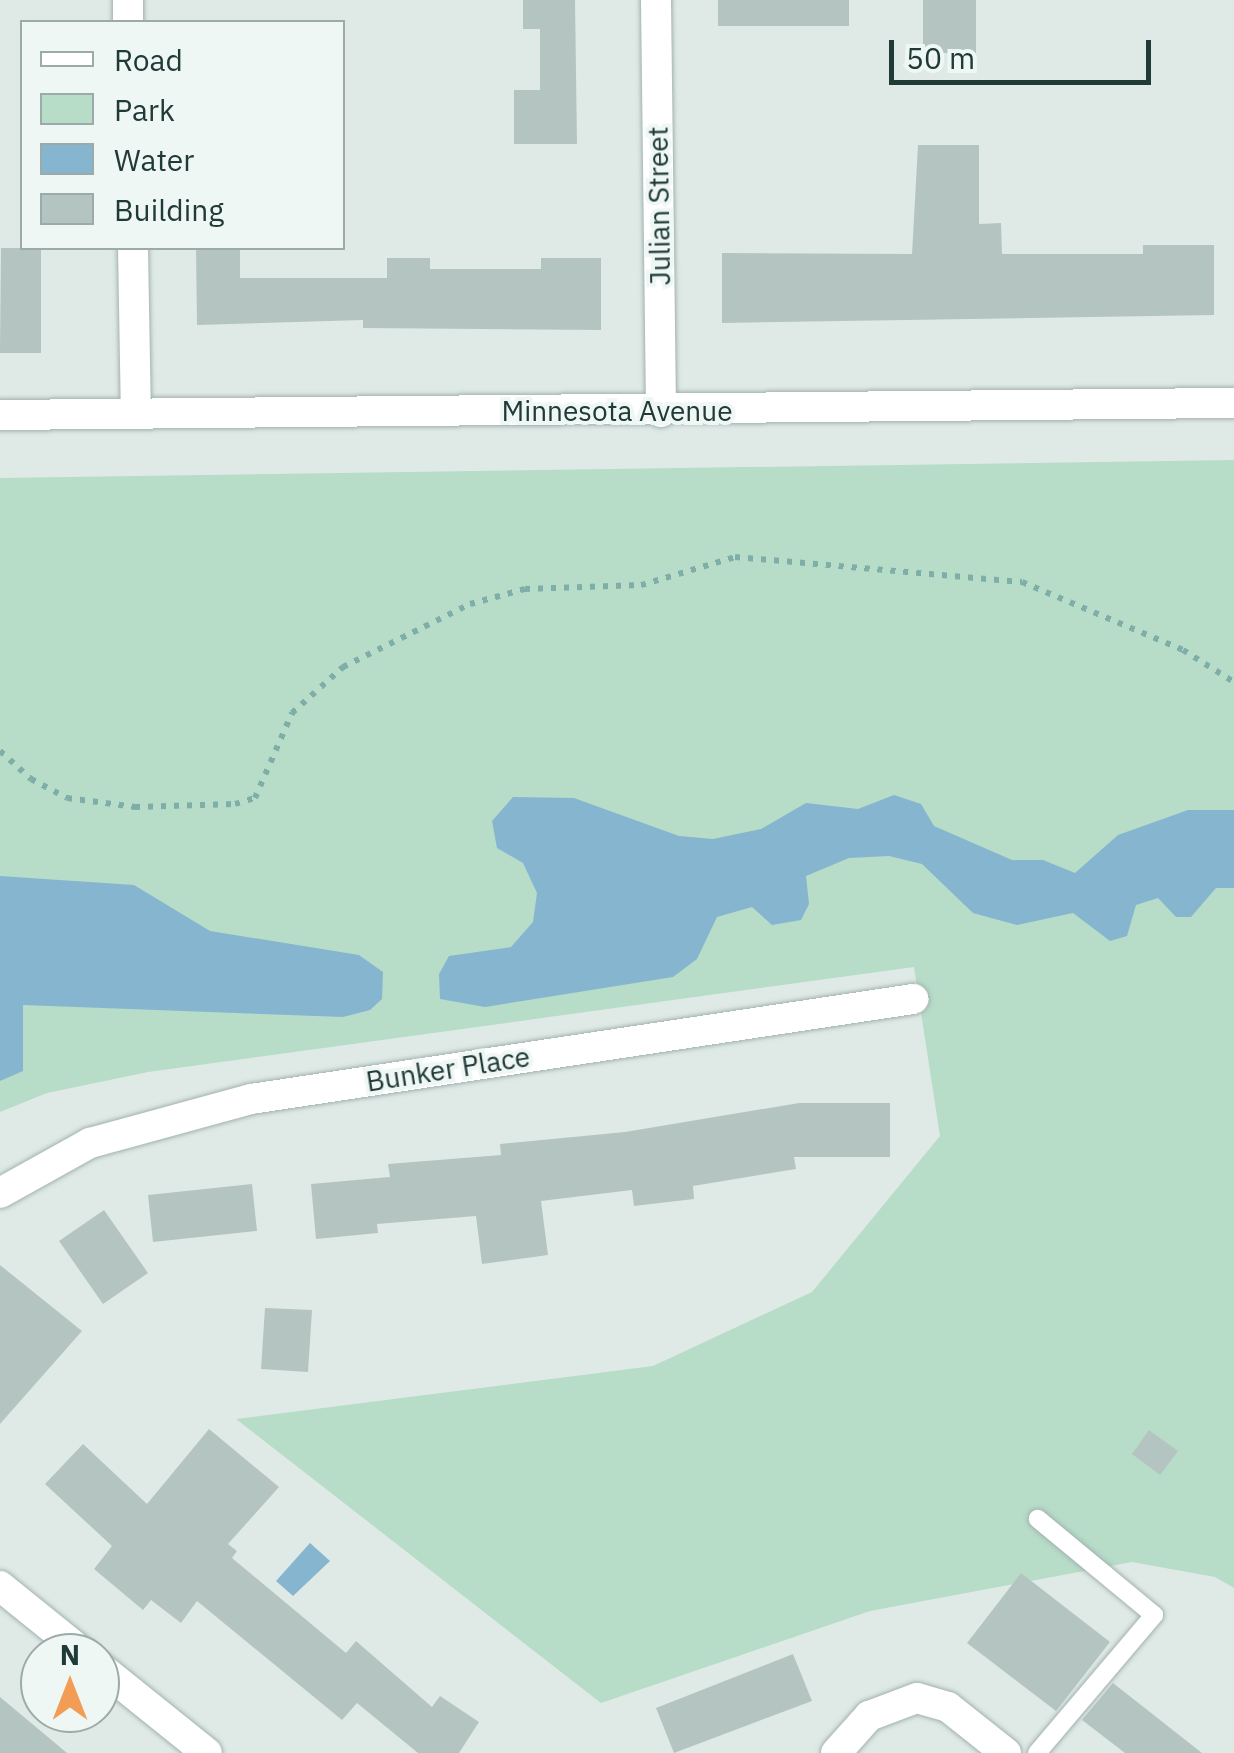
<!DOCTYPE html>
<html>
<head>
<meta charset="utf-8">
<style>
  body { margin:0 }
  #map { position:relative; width:1234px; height:1753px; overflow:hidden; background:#dfeae7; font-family:"IBM Plex Sans",sans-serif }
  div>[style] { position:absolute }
  .green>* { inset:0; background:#b7dcc8 }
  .water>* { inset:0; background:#86b5d0 }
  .building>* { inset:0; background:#b4c5c1 }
  .path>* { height:6px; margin-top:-3px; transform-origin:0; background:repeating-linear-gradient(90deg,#7faea9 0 5px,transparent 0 13px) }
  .roads { filter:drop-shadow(0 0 2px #a2b2af) drop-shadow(0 0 2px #a2b2af) }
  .lane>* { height:18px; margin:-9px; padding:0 9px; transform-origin:9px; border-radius:9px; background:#fff }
  .street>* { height:30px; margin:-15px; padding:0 15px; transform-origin:15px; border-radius:15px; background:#fff }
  span { translate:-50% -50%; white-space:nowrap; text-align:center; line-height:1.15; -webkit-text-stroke:8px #eff7f4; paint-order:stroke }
  .street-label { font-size:28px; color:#203a38 }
  .legend { position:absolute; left:20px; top:20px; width:325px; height:230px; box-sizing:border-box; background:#eff7f4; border:2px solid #9caba9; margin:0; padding:12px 18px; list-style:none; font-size:30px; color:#203a38 }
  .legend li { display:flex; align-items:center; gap:20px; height:50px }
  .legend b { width:50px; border:2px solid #9caba9 }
  .north { position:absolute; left:20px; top:1633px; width:100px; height:100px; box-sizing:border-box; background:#eff7f4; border:2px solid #9caba9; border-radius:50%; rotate:0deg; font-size:28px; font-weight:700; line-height:40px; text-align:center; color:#203a38 }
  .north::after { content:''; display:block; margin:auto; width:35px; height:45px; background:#f29c55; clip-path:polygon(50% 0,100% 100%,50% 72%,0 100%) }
  .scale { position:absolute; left:889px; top:40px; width:262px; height:45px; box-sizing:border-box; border:5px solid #203a38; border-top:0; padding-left:12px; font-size:30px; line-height:35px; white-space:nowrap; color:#203a38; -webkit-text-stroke:8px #eff7f4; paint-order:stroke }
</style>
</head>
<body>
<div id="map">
  <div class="green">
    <i style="clip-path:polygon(1234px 460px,1234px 1588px,1215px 1577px,1132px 1562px,870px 1611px,601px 1703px,236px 1419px,653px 1366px,812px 1292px,940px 1136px,914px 967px,148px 1072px,47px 1093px,0 1112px,0 478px)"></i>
  </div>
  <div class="water">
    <i style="clip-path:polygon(894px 795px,921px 804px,934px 826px,1012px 860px,1043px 860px,1075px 873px,1118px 835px,1188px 810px,1234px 810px,1234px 888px,1216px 888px,1191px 917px,1176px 917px,1158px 898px,1136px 905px,1127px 936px,1110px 941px,1073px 913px,1017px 925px,973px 913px,922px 864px,889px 856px,849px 858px,806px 876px,809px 904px,801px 920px,772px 925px,752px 907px,717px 917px,697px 959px,673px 977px,485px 1007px,440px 999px,439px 974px,449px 956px,511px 947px,533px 922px,537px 893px,523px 863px,497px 848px,492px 821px,513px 797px,574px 798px,679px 836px,713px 839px,761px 829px,806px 803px,858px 809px)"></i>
    <i style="clip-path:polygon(0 876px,134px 885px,210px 931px,359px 955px,383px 972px,382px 999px,370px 1010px,343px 1017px,23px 1005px,23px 1071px,0 1081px)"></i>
    <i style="clip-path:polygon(310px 1543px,330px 1561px,293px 1596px,276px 1581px)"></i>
  </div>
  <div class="building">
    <i style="clip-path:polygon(523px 0,575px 0,577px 144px,514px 144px,514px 90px,540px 90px,540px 29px,523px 29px)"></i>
    <i style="clip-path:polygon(718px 0,849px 0,849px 26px,718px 26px)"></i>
    <i style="clip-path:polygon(923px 0,976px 0,976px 53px,923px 53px)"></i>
    <i style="clip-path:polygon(918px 145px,979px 145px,979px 224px,1001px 223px,1002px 254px,1143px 254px,1143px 245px,1214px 245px,1214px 315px,722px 323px,722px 253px,912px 254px)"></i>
    <i style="clip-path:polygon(1px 248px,41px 248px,41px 353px,0 353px)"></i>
    <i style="clip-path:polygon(196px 248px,240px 248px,240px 278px,387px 278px,387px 258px,430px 258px,430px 269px,541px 269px,541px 258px,601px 258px,601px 330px,363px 328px,363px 320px,197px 325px)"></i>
    <i style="clip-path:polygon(799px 1103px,890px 1103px,890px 1157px,794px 1157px,796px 1169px,693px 1186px,694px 1199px,634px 1206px,632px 1190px,541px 1201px,548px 1255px,482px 1264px,476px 1216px,377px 1224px,378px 1233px,316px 1239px,311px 1184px,390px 1177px,388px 1164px,501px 1155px,500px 1144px,625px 1132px)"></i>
    <i style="clip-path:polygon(252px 1184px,257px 1231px,153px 1242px,148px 1195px)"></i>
    <i style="clip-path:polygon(104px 1210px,148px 1273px,103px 1304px,59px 1241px)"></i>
    <i style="clip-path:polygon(0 1265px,82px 1331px,0 1424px)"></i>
    <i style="clip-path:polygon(265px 1308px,312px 1310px,308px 1372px,261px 1369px)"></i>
    <i style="clip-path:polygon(209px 1429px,279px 1487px,228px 1544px,237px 1551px,232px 1558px,346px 1653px,356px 1641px,432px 1707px,440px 1696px,479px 1722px,459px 1753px,418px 1753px,357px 1703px,342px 1720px,197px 1601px,181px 1623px,151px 1600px,143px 1610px,94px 1569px,112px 1546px,45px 1484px,83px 1444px,147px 1504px)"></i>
    <i style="clip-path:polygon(1149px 1430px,1178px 1451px,1160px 1475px,1132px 1454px)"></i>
    <i style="clip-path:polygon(1021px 1573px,1110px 1642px,1056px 1711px,967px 1643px)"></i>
    <i style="clip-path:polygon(793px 1654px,812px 1701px,674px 1753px,656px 1708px)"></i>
    <i style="clip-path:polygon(1113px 1683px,1202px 1753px,1125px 1753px,1082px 1720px)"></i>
    <i style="clip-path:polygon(0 1697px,67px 1753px,0 1753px)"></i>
  </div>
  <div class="path">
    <i style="left:0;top:751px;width:42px;rotate:42.1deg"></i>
    <i style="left:31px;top:779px;width:41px;rotate:27.8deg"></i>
    <i style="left:67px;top:798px;width:69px;rotate:7.5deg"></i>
    <i style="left:135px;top:807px;width:100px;rotate:-1.7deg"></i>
    <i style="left:235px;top:804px;width:21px;rotate:-17deg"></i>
    <i style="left:255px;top:798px;width:93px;rotate:-66.5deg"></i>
    <i style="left:292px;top:713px;width:69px;rotate:-42deg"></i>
    <i style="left:343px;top:667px;width:142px;rotate:-26.4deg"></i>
    <i style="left:470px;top:604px;width:57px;rotate:-15.3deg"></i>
    <i style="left:525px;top:589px;width:116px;rotate:-2deg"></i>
    <i style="left:641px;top:585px;width:98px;rotate:-16.6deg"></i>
    <i style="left:735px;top:557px;width:288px;rotate:5deg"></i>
    <i style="left:1022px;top:582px;width:175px;rotate:22.9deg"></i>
    <i style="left:1183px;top:650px;width:60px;rotate:32.1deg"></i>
  </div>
  <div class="roads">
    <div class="lane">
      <i style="left:1037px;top:1753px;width:181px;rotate:-49.7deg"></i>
      <i style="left:1154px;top:1615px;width:151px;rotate:-140.4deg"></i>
    </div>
    <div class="street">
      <i style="left:128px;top:0;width:22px;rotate:90deg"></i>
      <i style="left:656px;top:0;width:412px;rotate:89.3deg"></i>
      <i style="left:133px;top:248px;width:164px;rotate:89deg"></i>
      <i style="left:0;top:415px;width:1234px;rotate:-0.56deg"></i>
      <i style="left:0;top:1193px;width:103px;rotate:-29.1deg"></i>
      <i style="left:90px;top:1143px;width:167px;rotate:-15.3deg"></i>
      <i style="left:251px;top:1099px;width:670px;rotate:-8.59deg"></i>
      <i style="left:0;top:1586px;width:107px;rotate:38.9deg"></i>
      <i style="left:100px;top:1667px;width:137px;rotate:38.8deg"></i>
      <i style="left:836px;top:1753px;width:50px;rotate:-48.3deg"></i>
      <i style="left:869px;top:1716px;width:51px;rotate:-20.6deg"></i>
      <i style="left:917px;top:1698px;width:32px;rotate:16deg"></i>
      <i style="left:948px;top:1707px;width:74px;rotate:38.4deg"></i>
    </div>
  </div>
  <div class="street-label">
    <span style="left:659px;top:206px;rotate:-91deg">Julian Street</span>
    <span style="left:617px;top:411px">Minnesota Avenue</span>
    <span style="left:448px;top:1069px;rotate:-9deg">Bunker Place</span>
  </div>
  <ul class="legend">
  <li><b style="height:12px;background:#fff"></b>Road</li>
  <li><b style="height:28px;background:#b7dcc8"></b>Park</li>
  <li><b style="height:28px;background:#86b5d0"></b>Water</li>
  <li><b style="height:28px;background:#b4c5c1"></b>Building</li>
  </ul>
  <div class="north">N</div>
  <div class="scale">50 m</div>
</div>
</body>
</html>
